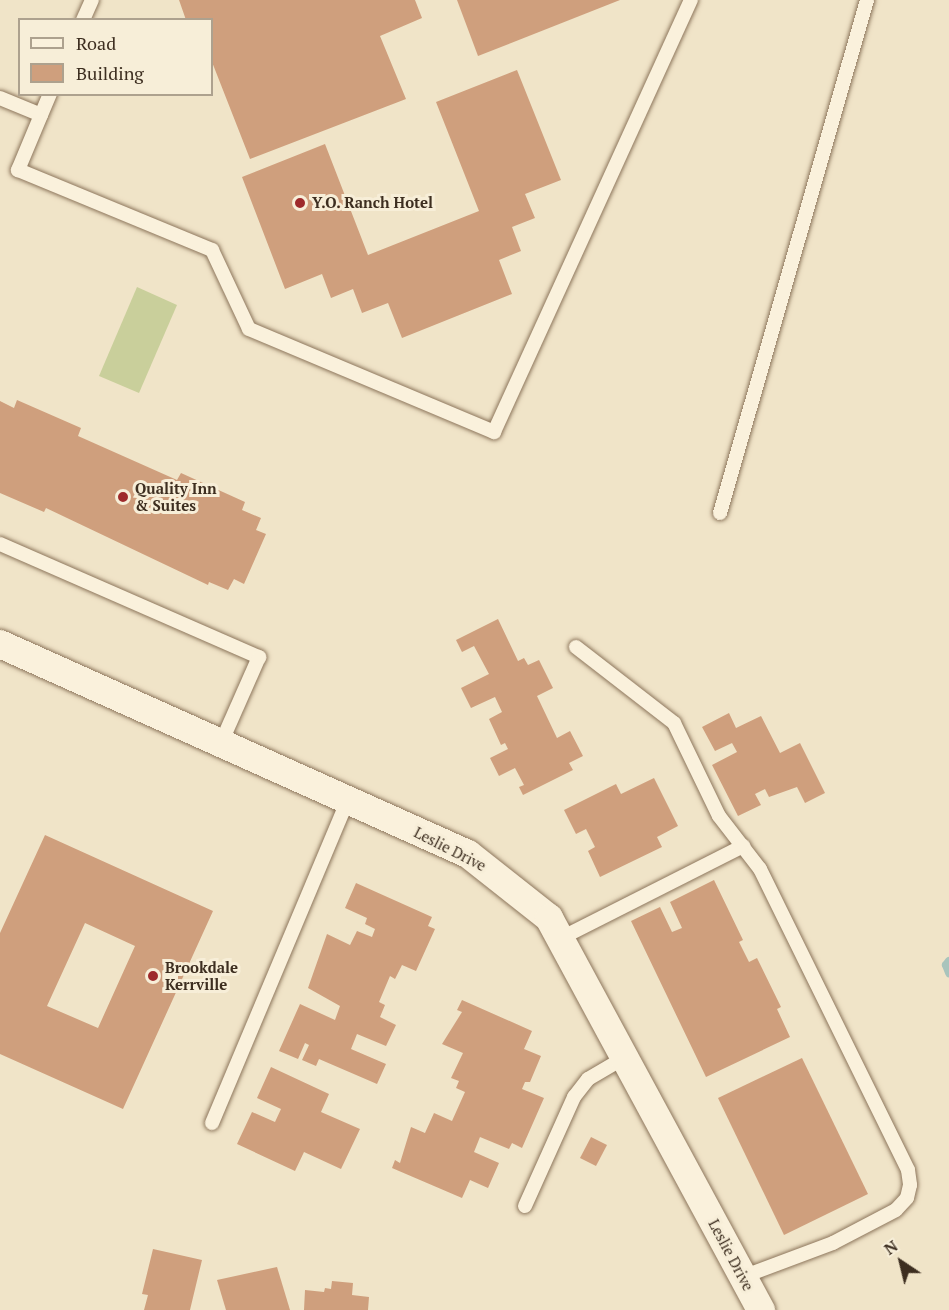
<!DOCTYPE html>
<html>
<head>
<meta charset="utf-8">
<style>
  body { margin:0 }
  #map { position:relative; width:949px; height:1310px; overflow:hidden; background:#f0e4c8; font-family:"PT Serif",serif }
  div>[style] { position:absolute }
  .green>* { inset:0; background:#c9cf9b }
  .stream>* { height:8px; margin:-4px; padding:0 4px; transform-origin:4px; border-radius:4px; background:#a9c4bc }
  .building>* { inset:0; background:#cf9f7d }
  .roads { filter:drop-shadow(0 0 2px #8d765c) drop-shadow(0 0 2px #8d765c) }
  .service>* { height:14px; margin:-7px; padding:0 7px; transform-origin:7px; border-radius:7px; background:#faf1dc }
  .minor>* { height:28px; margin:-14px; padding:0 14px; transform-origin:14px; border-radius:14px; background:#faf1dc }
  .dots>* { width:16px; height:16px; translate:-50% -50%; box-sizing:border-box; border:3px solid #f7eed8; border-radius:50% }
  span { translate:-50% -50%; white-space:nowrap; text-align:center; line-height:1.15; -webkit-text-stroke:6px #f7eed8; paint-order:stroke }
  .poi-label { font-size:15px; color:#3d2e20; font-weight:700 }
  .left { translate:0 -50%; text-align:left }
  .street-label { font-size:15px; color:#3d2e20 }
  .legend { position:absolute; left:18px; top:18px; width:195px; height:78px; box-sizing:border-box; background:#f7eed8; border:2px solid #ada18e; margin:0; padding:8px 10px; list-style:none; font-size:18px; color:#3d2e20 }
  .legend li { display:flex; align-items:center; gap:12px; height:30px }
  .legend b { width:30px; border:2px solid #ada18e }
  .north { position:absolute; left:871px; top:1232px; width:60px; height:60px; -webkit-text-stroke:4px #f7eed8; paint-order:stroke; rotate:325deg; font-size:16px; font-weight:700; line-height:24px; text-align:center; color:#3d2e20 }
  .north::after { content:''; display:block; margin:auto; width:21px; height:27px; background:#3d2e20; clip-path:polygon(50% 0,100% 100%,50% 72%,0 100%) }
</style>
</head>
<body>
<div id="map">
  <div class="green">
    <i style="clip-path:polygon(137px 287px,177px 305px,139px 393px,99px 376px)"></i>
  </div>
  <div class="stream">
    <i style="left:949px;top:961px;width:5px;rotate:127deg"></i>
    <i style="left:946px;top:965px;width:9px;rotate:69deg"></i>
  </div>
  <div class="building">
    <i style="clip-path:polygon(179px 0,415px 0,422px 18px,380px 36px,406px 99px,250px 159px,212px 62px,212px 20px,186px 20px)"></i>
    <i style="clip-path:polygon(457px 0,620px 0,478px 56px)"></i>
    <i style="clip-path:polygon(517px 70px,561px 180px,525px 194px,535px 218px,512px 227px,521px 251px,499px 260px,512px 294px,402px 338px,388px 303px,362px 313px,353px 289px,331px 298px,322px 274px,285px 289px,242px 177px,325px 144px,368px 255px,479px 211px,436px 102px)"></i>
    <i style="clip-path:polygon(17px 400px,81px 428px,78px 436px,177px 480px,181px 473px,245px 502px,242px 510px,261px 518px,256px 530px,266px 534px,244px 584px,234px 579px,228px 590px,209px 582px,208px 585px,46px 508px,44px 512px,0 493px,0 401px,14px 408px)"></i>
    <i style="clip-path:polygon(498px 619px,518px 661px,524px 658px,528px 665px,539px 660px,553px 688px,537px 696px,557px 738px,570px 731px,583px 756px,569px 763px,573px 770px,523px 795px,519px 787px,524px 785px,515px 768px,499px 776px,490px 758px,508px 749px,505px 743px,501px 745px,489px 719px,502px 712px,495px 697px,471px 708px,461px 688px,489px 674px,474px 646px,462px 652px,456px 640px)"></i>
    <i style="clip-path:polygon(729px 713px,736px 728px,761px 716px,780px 753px,800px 743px,825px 793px,805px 803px,797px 787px,769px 797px,765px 789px,755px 794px,761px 805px,738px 816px,712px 765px,737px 752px,732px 743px,715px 751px,702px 727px)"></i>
    <i style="clip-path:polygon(654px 778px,678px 826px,657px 837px,662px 847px,600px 877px,588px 851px,595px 847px,586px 829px,576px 834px,564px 810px,616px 784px,621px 794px)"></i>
    <i style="clip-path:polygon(evenodd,45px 835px,213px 911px,123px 1109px,0 1054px,0 933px,45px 835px,85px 923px,135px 946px,98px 1028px,47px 1006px,85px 923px)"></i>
    <i style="clip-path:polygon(714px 880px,743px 940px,739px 942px,749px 962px,757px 958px,781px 1007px,777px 1009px,790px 1037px,706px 1077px,631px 921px,660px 907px,672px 932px,682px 928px,670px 902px)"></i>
    <i style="clip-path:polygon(356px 883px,432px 917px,428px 926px,435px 929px,416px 971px,402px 965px,395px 979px,390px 976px,379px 1002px,385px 1005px,380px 1017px,396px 1025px,386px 1046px,357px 1034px,351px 1049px,386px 1064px,377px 1084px,319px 1059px,316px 1066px,302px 1060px,309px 1045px,305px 1043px,298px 1059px,279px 1051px,300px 1004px,335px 1020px,340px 1006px,308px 988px,327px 934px,350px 945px,357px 931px,372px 937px,375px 929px,365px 924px,367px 918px,345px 908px)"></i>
    <i style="clip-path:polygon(462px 1000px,532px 1031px,524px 1049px,541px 1056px,530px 1082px,525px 1082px,522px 1089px,544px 1098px,522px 1148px,512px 1143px,509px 1149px,480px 1137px,474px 1152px,499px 1163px,488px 1188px,470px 1180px,462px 1198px,392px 1168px,395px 1160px,400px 1163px,411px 1127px,425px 1133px,434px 1113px,452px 1121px,465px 1092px,456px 1088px,459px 1081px,451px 1078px,463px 1053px,442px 1044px,462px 1012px,457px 1010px)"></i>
    <i style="clip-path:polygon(802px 1058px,868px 1194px,784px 1235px,718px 1098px)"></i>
    <i style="clip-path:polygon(271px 1067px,329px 1094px,321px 1112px,360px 1129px,341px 1169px,304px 1152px,295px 1171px,237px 1144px,252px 1112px,275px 1122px,281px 1109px,257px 1098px)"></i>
    <i style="clip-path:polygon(591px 1137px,607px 1145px,596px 1166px,580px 1158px)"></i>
    <i style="clip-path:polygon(153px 1249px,202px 1260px,190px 1310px,144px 1310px,148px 1295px,142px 1294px)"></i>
    <i style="clip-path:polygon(277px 1267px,290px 1310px,226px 1310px,217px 1280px)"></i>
    <i style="clip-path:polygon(332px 1281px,353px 1283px,352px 1295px,369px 1297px,368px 1310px,304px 1310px,305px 1290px,324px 1292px,325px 1288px,331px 1289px)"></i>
  </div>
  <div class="roads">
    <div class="service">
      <i style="left:83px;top:20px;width:22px;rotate:-66deg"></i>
      <i style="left:0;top:98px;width:44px;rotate:22.5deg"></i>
      <i style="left:41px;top:115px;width:23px;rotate:-67deg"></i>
      <i style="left:41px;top:115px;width:60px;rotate:112.7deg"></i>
      <i style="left:18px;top:170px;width:210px;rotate:22.4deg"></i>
      <i style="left:212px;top:250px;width:87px;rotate:64.9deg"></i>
      <i style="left:249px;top:329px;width:266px;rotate:22.8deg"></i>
      <i style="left:494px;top:432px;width:475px;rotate:-65.5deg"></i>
      <i style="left:720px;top:513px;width:534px;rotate:-74.01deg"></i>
      <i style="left:0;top:544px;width:283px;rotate:23.6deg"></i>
      <i style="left:259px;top:657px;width:94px;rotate:113.8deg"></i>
      <i style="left:576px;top:647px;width:124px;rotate:37.8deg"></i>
      <i style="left:674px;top:723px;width:103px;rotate:64.2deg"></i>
      <i style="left:719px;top:816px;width:67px;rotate:52.3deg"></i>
      <i style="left:760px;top:869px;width:335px;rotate:63.8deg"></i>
      <i style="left:908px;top:1170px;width:15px;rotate:82deg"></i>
      <i style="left:910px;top:1185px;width:13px;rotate:103deg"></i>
      <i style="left:907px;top:1198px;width:16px;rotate:133deg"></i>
      <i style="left:896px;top:1210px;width:71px;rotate:152.4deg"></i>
      <i style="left:833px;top:1243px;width:97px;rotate:159.5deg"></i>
      <i style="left:563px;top:937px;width:202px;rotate:-26.8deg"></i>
      <i style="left:212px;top:1123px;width:350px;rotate:-67.2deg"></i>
      <i style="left:525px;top:1206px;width:120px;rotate:-65.8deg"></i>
      <i style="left:574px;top:1097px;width:23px;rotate:-52deg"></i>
      <i style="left:588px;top:1079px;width:45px;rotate:-30.5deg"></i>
    </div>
    <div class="minor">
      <i style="left:0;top:644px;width:513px;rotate:24.17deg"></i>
      <i style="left:468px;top:854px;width:103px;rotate:38.3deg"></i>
      <i style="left:549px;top:918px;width:446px;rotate:61.6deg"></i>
    </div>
  </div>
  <div class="dots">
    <i style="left:300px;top:203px;background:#9e2a2b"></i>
    <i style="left:123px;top:497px;background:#9e2a2b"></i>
    <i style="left:153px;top:976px;background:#9e2a2b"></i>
  </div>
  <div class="poi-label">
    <span class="left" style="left:312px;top:203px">Y.O. Ranch Hotel</span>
    <span class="left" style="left:135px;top:497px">Quality Inn<br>&amp; Suites</span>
    <span class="left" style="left:165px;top:976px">Brookdale<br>Kerrville</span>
  </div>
  <div class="street-label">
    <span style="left:450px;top:849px;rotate:27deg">Leslie Drive</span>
    <span style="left:731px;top:1255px;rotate:62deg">Leslie Drive</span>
  </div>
  <ul class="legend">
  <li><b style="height:8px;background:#faf1dc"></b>Road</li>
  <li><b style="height:16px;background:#cf9f7d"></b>Building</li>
  </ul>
  <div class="north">N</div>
</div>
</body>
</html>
